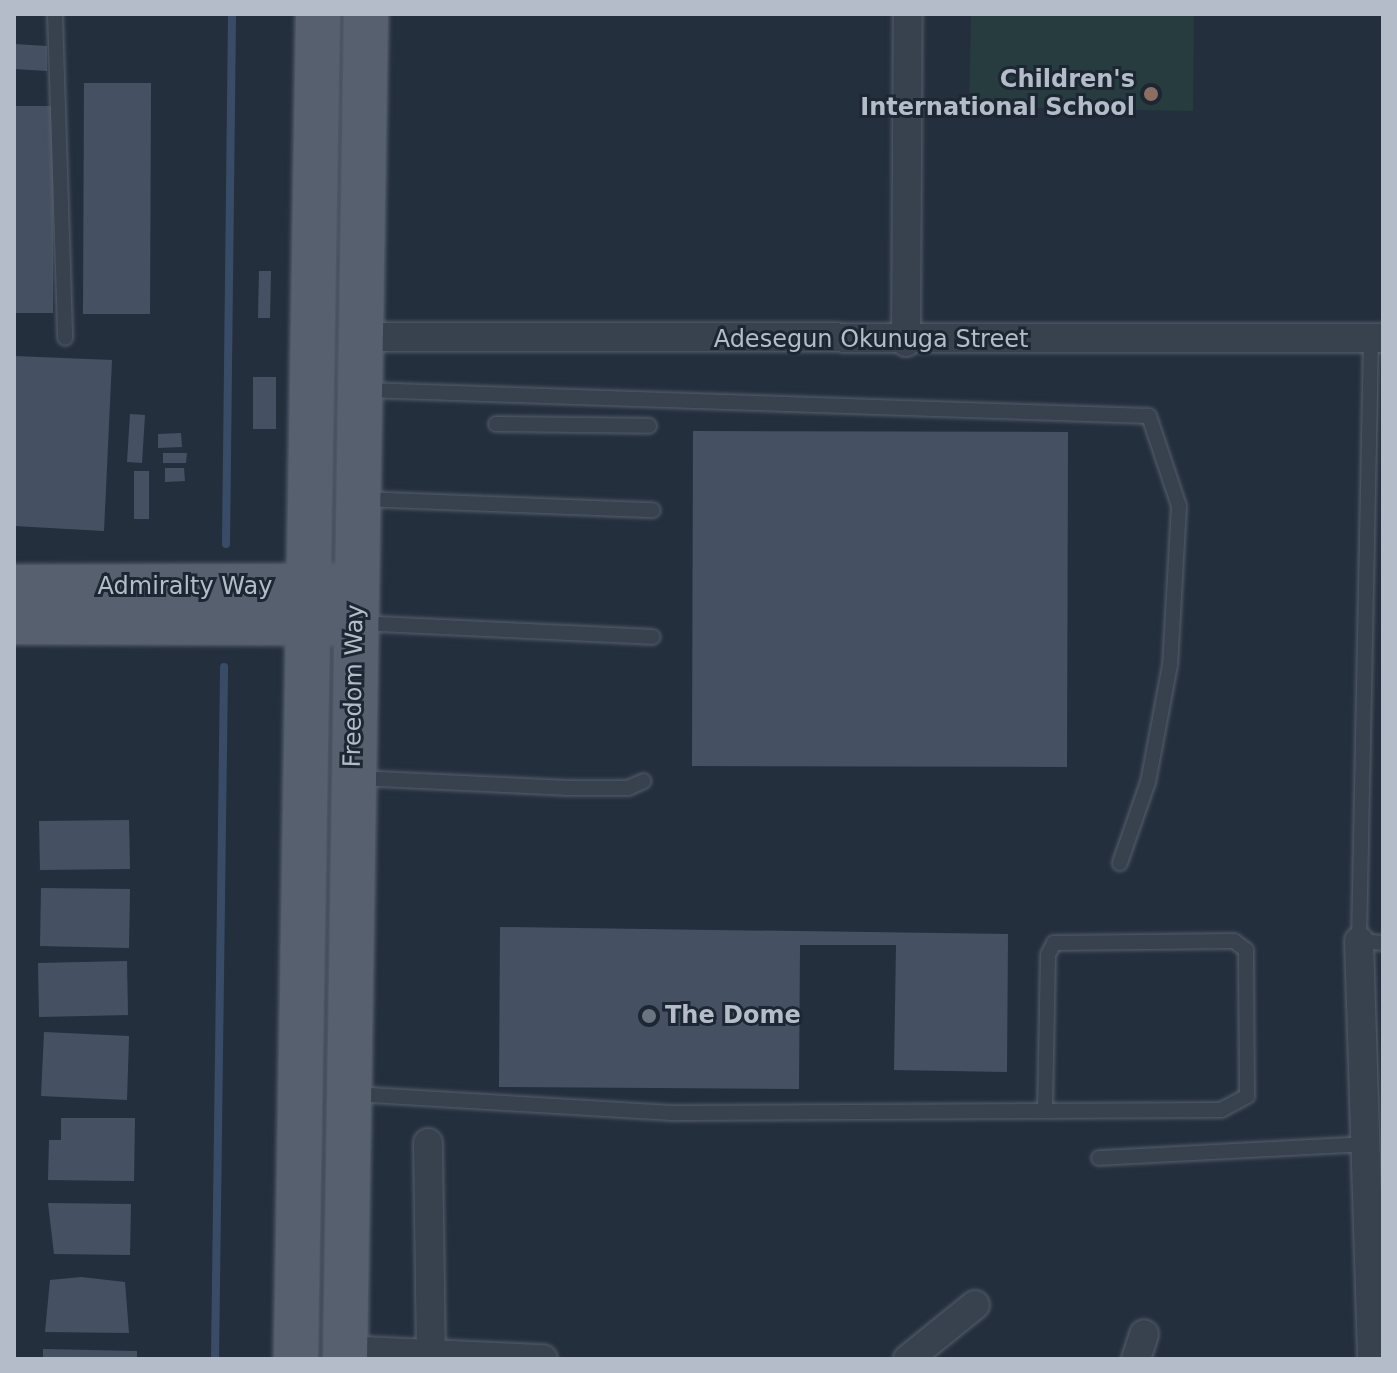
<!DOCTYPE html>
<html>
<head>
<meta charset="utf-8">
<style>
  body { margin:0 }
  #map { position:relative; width:1397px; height:1373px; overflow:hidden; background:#242f3e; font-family:"DejaVu Sans",sans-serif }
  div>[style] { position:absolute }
  .green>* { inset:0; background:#263c3f }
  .stream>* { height:8px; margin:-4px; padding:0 4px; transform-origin:4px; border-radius:4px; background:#394c67 }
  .building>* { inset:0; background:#455162 }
  .roads { filter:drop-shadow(0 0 2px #565f6c) drop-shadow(0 0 2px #565f6c) }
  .service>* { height:14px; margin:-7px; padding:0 7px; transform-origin:7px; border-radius:7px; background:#38414e }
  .minor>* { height:28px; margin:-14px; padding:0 14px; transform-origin:14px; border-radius:14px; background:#38414e }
  .primary>* { height:44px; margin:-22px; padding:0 22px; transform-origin:22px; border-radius:22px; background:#56606e }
  .dots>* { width:22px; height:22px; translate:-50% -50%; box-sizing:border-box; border:4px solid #1d2633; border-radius:50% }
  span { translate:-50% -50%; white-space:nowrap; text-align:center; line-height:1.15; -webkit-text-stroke:6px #1d2633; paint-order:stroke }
  .poi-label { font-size:24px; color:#b4bcc9; font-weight:700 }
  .right { translate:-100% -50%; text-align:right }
  .left { translate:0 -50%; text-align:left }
  .street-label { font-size:24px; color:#b4bcc9 }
  .frame { position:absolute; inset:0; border:16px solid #b4bcc9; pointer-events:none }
</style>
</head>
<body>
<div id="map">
  <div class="green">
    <i style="clip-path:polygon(971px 14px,1194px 14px,1193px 111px,969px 107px)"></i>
  </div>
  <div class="stream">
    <i style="left:226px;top:544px;width:530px;rotate:-89.35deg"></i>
    <i style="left:215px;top:1359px;width:692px;rotate:-89.25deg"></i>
  </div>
  <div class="building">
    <i style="clip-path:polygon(14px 44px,47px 46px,47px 71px,14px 69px)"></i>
    <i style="clip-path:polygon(84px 83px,151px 83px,150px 314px,83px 314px)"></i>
    <i style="clip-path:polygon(14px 106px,54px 106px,53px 313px,14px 313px)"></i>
    <i style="clip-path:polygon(259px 271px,271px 271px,270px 318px,258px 318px)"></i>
    <i style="clip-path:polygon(14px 356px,112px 360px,104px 531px,14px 526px)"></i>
    <i style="clip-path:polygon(253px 377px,276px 377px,276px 429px,253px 429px)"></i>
    <i style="clip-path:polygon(130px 414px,145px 415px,142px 463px,127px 462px)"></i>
    <i style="clip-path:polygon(693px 431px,1068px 432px,1067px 767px,692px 766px)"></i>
    <i style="clip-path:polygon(181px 433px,182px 447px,158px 448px,158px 434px)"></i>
    <i style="clip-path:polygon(163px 453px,187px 453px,186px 463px,163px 463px)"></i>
    <i style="clip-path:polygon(165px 468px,184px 468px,185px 481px,165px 482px)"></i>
    <i style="clip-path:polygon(134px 471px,149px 471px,149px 519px,134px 519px)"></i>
    <i style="clip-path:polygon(129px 820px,130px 869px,40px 870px,39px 821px)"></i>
    <i style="clip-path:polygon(41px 888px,130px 889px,129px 948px,40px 946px)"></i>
    <i style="clip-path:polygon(500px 927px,1008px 934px,1007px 1072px,894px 1070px,896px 945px,800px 945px,799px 1089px,499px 1087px)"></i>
    <i style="clip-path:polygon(127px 961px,128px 1015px,39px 1017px,38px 963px)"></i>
    <i style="clip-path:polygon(44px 1032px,129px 1036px,127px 1100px,41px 1096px)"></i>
    <i style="clip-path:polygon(61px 1118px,135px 1118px,134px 1181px,48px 1180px,49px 1140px,61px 1140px)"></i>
    <i style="clip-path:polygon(48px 1203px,131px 1204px,130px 1255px,54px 1254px)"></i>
    <i style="clip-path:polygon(81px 1277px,125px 1282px,129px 1333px,45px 1332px,50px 1280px)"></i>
    <i style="clip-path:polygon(43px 1349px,137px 1351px,137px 1359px,43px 1359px)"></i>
  </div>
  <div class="roads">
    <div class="service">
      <i style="left:55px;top:14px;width:324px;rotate:88.2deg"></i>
      <i style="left:1371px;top:338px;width:603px;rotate:91.14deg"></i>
      <i style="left:1359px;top:941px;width:24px;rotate:5deg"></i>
      <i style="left:365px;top:390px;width:784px;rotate:1.9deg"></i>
      <i style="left:1149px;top:416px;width:95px;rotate:71.6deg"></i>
      <i style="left:1179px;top:506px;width:159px;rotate:93.2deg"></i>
      <i style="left:1170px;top:665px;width:119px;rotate:100.6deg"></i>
      <i style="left:1148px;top:782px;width:86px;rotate:109.1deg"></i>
      <i style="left:496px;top:424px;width:153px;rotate:0.7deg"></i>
      <i style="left:362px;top:499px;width:291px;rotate:2.2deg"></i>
      <i style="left:359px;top:623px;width:294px;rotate:2.7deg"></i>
      <i style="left:357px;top:778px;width:212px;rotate:2.7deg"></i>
      <i style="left:569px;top:788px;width:59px"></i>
      <i style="left:628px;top:788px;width:17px;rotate:-24deg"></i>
      <i style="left:353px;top:1094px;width:324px;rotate:3.4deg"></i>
      <i style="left:676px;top:1113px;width:545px;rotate:-0.32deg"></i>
      <i style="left:1221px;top:1110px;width:30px;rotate:-28deg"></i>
      <i style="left:1247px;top:1096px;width:146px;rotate:-90.4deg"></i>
      <i style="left:1246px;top:950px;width:15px;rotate:-143deg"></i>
      <i style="left:1234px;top:941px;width:180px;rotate:179.4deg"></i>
      <i style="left:1054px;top:943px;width:13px;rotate:117deg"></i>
      <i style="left:1048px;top:955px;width:156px;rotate:91.1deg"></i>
      <i style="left:1099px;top:1158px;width:271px;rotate:-3deg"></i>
    </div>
    <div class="minor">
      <i style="left:358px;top:337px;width:1025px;rotate:0.06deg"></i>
      <i style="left:906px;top:342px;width:328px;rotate:-89.7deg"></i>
      <i style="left:1359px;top:941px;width:418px;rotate:88.2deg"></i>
      <i style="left:428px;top:1143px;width:216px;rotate:89.2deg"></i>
      <i style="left:345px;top:1350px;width:198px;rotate:2.6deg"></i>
      <i style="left:908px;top:1359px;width:86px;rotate:-38.9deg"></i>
      <i style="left:1136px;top:1359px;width:26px;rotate:-72deg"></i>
    </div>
    <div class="primary">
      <i style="left:14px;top:587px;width:319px;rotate:-0.2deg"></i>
      <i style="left:14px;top:622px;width:318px;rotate:0.2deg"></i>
      <i style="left:296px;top:1359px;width:1345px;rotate:-89.06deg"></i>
      <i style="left:345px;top:1359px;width:1345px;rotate:-89.11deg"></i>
    </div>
  </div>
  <div class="dots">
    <i style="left:1151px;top:94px;background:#8d6e63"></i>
    <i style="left:649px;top:1016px;background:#6b7280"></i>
  </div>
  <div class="poi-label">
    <span class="right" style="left:1135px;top:94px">Children's<br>International School</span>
    <span class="left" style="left:665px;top:1016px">The Dome</span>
  </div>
  <div class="street-label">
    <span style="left:871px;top:340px">Adesegun Okunuga Street</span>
    <span style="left:185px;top:587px">Admiralty Way</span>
    <span style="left:354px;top:686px;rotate:-89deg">Freedom Way</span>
  </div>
  <div class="frame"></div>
</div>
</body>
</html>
